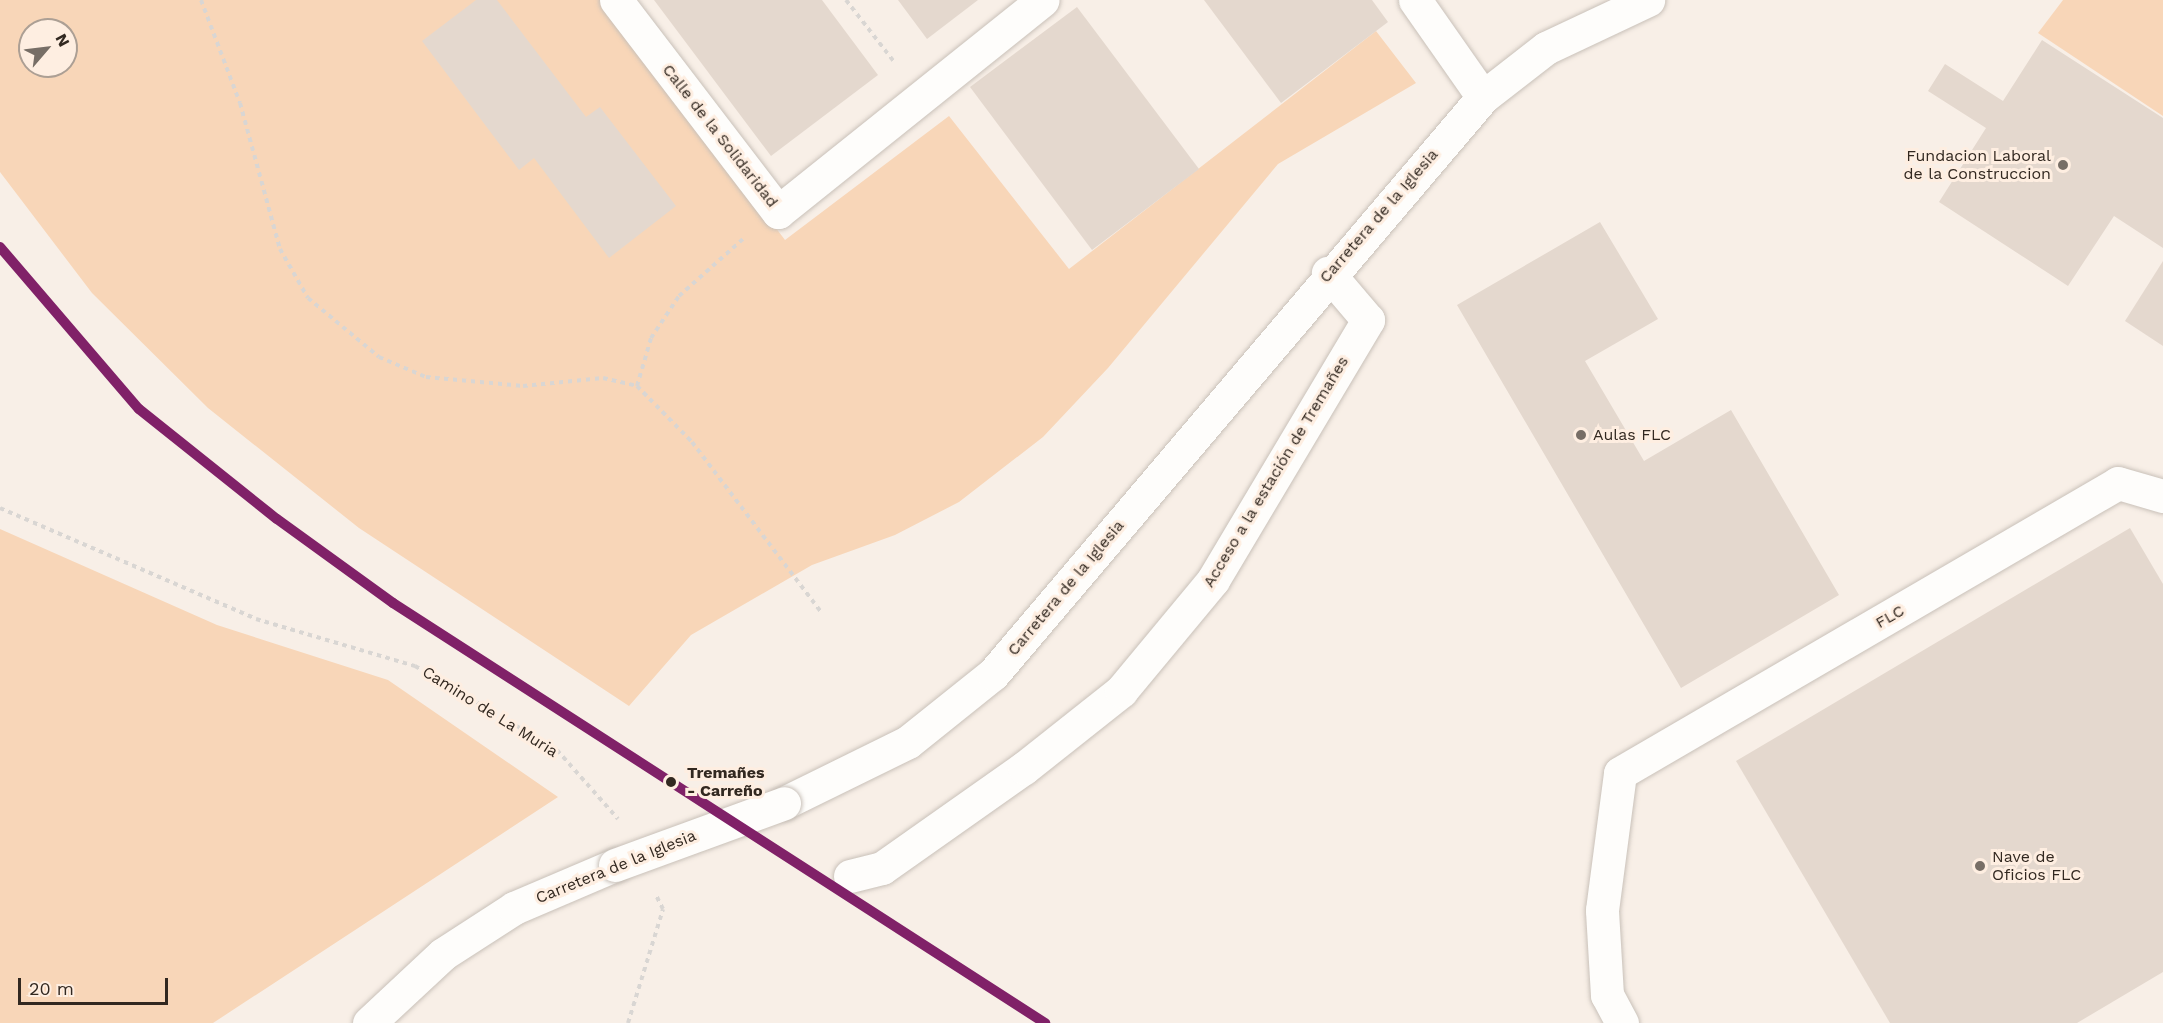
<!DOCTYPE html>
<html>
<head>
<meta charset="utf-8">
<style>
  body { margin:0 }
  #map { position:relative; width:2163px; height:1023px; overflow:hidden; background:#f8efe7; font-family:"Work Sans",sans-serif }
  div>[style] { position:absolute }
  .green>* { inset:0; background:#f8d6b8 }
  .building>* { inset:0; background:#e4d8ce }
  .path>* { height:4px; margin-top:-2px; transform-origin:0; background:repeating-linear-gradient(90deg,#d9d6d3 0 4.5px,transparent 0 9px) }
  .roads { filter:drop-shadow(0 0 2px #c9c1b9) drop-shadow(0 0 2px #c9c1b9) }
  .minor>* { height:33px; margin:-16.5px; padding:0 16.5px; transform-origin:16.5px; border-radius:16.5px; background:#fefdfb }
  .bridges { filter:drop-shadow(0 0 2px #c9c1b9) drop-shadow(0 0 2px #c9c1b9) }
  .minor-bridge>* { height:33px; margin:-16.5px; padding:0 16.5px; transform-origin:16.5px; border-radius:16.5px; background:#fefdfb }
  .rail-1>* { height:10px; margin:-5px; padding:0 5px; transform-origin:5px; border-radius:5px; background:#802168 }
  .dots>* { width:16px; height:16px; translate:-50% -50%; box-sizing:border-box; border:3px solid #feeee1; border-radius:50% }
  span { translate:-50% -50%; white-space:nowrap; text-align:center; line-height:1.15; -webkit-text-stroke:6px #feeee1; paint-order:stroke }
  .street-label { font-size:16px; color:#322820 }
  .poi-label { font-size:16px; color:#322820 }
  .right { translate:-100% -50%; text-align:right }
  .left { translate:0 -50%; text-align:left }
  .stop-label { font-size:16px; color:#322820; font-weight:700 }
  .north { position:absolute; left:18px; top:18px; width:60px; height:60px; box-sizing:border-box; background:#feeee1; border:2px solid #ac9f94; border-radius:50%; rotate:62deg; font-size:16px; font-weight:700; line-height:24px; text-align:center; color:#322820 }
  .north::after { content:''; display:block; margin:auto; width:21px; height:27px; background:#776e66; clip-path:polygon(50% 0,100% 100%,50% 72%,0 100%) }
  .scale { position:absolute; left:18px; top:978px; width:150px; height:27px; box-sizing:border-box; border:3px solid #322820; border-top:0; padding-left:8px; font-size:18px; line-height:21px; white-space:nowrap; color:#322820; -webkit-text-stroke:4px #feeee1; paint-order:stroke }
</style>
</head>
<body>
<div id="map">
  <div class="green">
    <i style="clip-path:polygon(evenodd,0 0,602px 0,785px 240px,949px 116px,1069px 269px,1376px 31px,1416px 83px,1278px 164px,1108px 368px,1043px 437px,959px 502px,895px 535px,812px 565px,691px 635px,629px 706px,359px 528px,208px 408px,92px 293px,0 172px,0 0,30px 30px,66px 30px,66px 66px,30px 66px,30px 30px)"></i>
    <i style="clip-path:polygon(2063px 0,2163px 0,2163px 116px,2038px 33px)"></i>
    <i style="clip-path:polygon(0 529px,217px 625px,388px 680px,558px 797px,213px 1023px,0 1023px)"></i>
  </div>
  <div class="building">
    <i style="clip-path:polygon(476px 0,497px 0,586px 117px,600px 107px,676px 206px,609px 258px,534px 158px,519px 170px,422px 41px)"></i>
    <i style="clip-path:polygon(654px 0,822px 0,878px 75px,771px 156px)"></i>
    <i style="clip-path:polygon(898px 0,978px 0,927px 39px)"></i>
    <i style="clip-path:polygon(1204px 0,1372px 0,1388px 22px,1281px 103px)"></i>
    <i style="clip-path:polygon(1077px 7px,1199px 169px,1092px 250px,970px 87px)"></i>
    <i style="clip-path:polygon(2042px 40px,2163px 118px,2163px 248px,2114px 216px,2068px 286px,1939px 202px,1986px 128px,1928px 91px,1945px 64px,2003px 101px)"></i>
    <i style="clip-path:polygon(1600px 222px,1658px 319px,1585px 361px,1644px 461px,1731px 410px,1839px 595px,1681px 688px,1457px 305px)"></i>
    <i style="clip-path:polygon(2163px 261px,2163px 346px,2125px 321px)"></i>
    <i style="clip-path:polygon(2130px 528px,2163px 584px,2163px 972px,2077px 1023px,1890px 1023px,1736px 761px)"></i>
  </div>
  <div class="path">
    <i style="left:201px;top:0;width:110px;rotate:69.3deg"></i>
    <i style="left:240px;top:103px;width:151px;rotate:74.7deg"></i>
    <i style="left:280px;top:249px;width:56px;rotate:60.3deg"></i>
    <i style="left:308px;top:298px;width:92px;rotate:39.7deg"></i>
    <i style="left:379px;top:357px;width:51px;rotate:23.1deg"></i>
    <i style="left:426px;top:377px;width:97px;rotate:5.3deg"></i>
    <i style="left:523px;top:386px;width:80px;rotate:-5.7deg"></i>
    <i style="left:603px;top:378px;width:35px;rotate:13deg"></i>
    <i style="left:637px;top:386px;width:78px;rotate:45.5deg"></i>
    <i style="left:692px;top:442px;width:215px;rotate:52.8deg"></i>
    <i style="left:846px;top:0;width:80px;rotate:52.1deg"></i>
    <i style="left:637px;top:386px;width:50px;rotate:-73.7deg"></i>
    <i style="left:651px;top:338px;width:50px;rotate:-56.3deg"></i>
    <i style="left:679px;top:296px;width:87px;rotate:-41.7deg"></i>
    <i style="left:0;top:508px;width:279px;rotate:23.4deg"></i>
    <i style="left:256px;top:619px;width:166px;rotate:16.5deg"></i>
    <i style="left:415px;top:666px;width:165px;rotate:30.6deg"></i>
    <i style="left:557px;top:750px;width:92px;rotate:48.5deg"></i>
    <i style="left:628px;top:1023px;width:119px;rotate:-72.9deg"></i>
    <i style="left:663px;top:909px;width:16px;rotate:-117deg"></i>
  </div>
  <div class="roads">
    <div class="minor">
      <i style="left:616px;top:0;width:267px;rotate:52.6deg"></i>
      <i style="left:778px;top:212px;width:339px;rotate:-38.7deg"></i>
      <i style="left:1415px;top:0;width:118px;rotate:55deg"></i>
      <i style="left:784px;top:803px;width:138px;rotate:-26.2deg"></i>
      <i style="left:908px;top:742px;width:109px;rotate:-38.7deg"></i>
      <i style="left:993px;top:674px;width:757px;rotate:-49.66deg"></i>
      <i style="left:1483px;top:97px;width:80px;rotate:-37.9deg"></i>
      <i style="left:1546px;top:48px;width:113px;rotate:-25.2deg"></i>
      <i style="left:850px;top:876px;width:33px;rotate:-14deg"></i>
      <i style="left:882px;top:868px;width:174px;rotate:-35.2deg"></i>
      <i style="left:1024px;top:768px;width:124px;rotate:-38.4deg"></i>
      <i style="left:1121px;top:691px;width:144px;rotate:-50.3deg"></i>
      <i style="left:1213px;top:580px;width:303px;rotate:-59.2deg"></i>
      <i style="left:1368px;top:320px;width:62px;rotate:-130.4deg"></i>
      <i style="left:369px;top:1023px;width:101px;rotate:-43deg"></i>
      <i style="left:443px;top:954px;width:85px;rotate:-32.9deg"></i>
      <i style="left:514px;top:908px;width:110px;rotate:-23.1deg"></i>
      <i style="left:1622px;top:1023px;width:32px;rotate:-118deg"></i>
      <i style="left:1607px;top:995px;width:85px;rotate:-93.4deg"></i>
      <i style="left:1602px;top:910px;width:138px;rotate:-82.5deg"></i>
      <i style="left:1620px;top:773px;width:576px;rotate:-30.21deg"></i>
      <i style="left:2118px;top:483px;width:47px;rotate:16.1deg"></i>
    </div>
  </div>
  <div class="bridges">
    <div class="minor-bridge">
      <i style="left:615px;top:865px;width:180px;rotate:-20.1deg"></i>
    </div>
  </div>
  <div class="rail-1">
    <i style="left:0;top:247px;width:213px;rotate:49.4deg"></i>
    <i style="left:139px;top:409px;width:176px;rotate:38.6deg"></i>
    <i style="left:277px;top:519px;width:143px;rotate:35.9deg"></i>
    <i style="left:393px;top:603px;width:776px;rotate:32.79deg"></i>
  </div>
  <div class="dots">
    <i style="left:2063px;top:165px;background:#776e66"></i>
    <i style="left:1581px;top:435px;background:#776e66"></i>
    <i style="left:671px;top:782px;background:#322820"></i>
    <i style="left:1980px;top:866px;background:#776e66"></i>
  </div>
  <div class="street-label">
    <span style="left:720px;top:136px;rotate:52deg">Calle de la Solidaridad</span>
    <span style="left:1379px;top:216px;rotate:-49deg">Carretera de la Iglesia</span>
    <span style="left:1276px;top:472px;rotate:-59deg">Acceso a la estación de Tremañes</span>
    <span style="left:1066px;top:588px;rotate:-50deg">Carretera de la Iglesia</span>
    <span style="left:1890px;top:617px;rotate:-30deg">FLC</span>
    <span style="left:490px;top:712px;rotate:32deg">Camino de La Muria</span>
    <span style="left:616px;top:867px;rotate:-22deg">Carretera de la Iglesia</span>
  </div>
  <div class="poi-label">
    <span class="right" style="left:2051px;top:165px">Fundacion Laboral<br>de la Construccion</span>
    <span class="left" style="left:1593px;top:435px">Aulas FLC</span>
    <span class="left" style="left:1992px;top:866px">Nave de<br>Oficios FLC</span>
  </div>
  <div class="stop-label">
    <span class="left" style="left:687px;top:782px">Tremañes<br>- Carreño</span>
  </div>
  <div class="north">N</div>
  <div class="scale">20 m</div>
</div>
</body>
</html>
